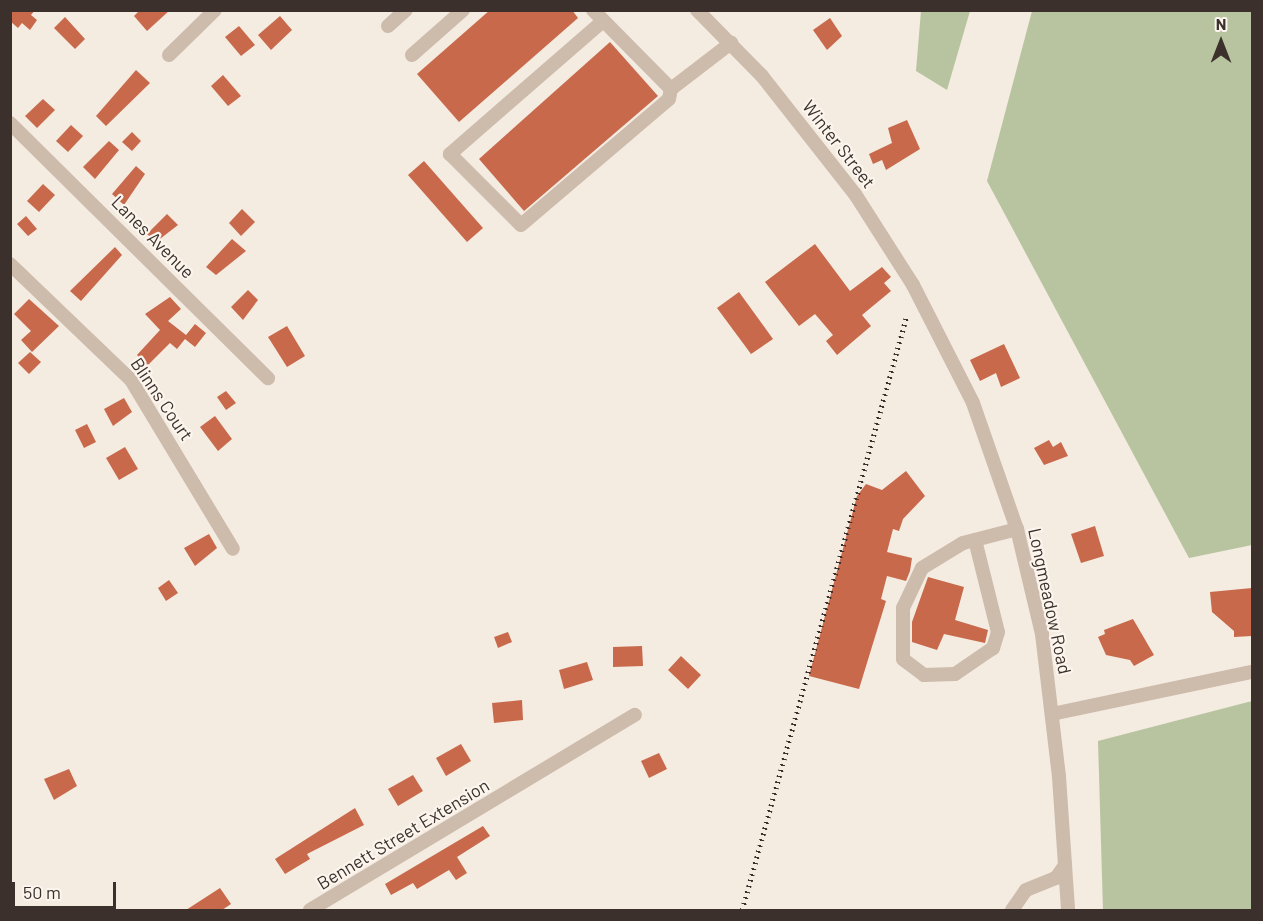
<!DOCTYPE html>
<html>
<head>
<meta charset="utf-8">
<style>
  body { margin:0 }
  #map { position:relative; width:1263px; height:921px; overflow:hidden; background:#f4ebe1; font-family:Barlow,sans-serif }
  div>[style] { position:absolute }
  .green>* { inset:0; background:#b8c4a0 }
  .building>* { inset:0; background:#c8694b }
  .minor>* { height:14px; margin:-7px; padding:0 7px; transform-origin:7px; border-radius:7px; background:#cdbbac }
  .rail>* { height:4.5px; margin-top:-2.25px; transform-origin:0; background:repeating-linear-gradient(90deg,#3b302b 0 1.5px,transparent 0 6px) }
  span { translate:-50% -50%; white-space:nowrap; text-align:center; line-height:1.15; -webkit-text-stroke:4.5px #fbf5ee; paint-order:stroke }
  .street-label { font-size:18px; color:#3b302b }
  .frame { position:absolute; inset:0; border:12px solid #3b302b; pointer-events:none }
  .north { position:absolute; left:1191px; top:12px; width:60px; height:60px; -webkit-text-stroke:4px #fbf5ee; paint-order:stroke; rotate:0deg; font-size:16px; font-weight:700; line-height:24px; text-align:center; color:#3b302b }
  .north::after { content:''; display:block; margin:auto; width:21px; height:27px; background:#3b302b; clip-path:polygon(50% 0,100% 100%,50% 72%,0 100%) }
  .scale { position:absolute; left:12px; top:882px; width:104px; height:27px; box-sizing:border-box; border:3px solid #3b302b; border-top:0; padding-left:8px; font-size:18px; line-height:21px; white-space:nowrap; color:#3b302b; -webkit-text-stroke:4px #fbf5ee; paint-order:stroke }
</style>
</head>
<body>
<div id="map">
  <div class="green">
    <i style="clip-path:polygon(921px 11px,970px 11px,947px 90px,916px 71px)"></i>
    <i style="clip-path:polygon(1032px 11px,1252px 11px,1252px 545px,1189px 558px,987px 181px)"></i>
    <i style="clip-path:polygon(1252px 701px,1252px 910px,1103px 910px,1098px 741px)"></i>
  </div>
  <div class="building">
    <i style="clip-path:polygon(10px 10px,35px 10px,31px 15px,37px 20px,30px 30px,22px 23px,18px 28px,10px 21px)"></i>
    <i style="clip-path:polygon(140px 10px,170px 10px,147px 31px,134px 16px)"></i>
    <i style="clip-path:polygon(490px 10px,572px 10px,578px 18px,459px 122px,417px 74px)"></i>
    <i style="clip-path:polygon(280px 16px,292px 30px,271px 50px,258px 35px)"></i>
    <i style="clip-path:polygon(65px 17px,85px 39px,75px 49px,54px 28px)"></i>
    <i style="clip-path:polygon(830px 18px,842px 36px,827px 50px,813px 30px)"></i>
    <i style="clip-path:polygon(239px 26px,255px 45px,241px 56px,225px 37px)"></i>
    <i style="clip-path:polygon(610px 42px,658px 96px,524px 211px,479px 159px)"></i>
    <i style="clip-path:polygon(136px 70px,150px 83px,106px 126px,96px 116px)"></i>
    <i style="clip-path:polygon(223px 75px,241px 96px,228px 106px,211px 86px)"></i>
    <i style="clip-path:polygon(43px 99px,55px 110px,37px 128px,25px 116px)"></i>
    <i style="clip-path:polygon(907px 120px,920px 149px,886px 170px,882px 160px,873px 164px,869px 154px,892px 143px,888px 128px)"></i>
    <i style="clip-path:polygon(71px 125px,83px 136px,68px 152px,56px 141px)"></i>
    <i style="clip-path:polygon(132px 132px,141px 141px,132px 151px,122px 142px)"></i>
    <i style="clip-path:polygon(109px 141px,119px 150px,95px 179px,83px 167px)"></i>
    <i style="clip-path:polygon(424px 161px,483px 228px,467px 242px,408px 175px)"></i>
    <i style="clip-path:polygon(136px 166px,145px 174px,124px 205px,112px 194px)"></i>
    <i style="clip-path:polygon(43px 184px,55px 195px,39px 212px,27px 201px)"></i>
    <i style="clip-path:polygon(242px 209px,255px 222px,241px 236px,229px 223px)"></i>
    <i style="clip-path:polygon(167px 214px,178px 225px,156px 242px,147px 234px)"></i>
    <i style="clip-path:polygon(26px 216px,37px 229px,28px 236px,17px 224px)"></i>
    <i style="clip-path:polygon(232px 239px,246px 251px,216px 275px,206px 267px)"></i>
    <i style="clip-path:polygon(815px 244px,850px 291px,882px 267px,891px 277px,884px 283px,891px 291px,862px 315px,871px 326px,837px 355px,826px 341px,833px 335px,815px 314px,799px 326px,765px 282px)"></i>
    <i style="clip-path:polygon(115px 247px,122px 255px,81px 301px,70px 291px)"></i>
    <i style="clip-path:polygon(248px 290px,258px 300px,243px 320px,231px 307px)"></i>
    <i style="clip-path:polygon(739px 292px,773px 339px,751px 354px,717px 308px)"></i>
    <i style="clip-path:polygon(170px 297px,181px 309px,168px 321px,186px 335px,195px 324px,206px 333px,195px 347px,185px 339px,177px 349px,170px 343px,147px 366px,137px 355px,160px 330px,145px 314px)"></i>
    <i style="clip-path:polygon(29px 299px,59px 326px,32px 352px,21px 340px,31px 331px,14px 314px)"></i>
    <i style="clip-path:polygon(287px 326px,305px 356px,287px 367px,268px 337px)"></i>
    <i style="clip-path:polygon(1004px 344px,1020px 378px,1001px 387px,996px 373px,980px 381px,970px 360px)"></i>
    <i style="clip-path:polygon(30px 352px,41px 362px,29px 374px,18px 363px)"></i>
    <i style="clip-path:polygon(226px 391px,236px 403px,226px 410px,217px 397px)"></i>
    <i style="clip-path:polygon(124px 398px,132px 412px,113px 426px,104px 409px)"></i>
    <i style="clip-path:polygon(215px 416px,232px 439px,218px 451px,200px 427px)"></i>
    <i style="clip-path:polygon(87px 424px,96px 442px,84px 448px,75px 430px)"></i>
    <i style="clip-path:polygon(1049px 440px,1053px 447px,1061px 442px,1068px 456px,1044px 465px,1034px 448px)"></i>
    <i style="clip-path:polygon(125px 447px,138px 469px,119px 480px,106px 458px)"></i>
    <i style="clip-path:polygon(906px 471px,925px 496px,903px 519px,899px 531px,893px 529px,887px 552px,912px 558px,910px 571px,906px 581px,887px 576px,881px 599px,886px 601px,859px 689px,809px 676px,857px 496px,866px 484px,882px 490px)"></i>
    <i style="clip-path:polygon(1095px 526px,1104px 556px,1081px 563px,1071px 534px)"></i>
    <i style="clip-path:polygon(209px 534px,217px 548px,195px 566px,184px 548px)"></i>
    <i style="clip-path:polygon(928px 577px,964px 587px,955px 620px,988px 630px,985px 643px,944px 634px,937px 650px,912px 642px,912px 622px)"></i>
    <i style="clip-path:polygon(169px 580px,178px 593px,166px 601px,158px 588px)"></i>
    <i style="clip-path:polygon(1252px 588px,1252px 636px,1234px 637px,1234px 631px,1212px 612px,1210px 592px)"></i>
    <i style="clip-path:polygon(1133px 619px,1154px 655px,1134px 666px,1130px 660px,1106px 655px,1098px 637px,1105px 634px,1104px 630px)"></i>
    <i style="clip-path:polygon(508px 632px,512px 642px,498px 648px,494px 637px)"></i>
    <i style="clip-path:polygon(642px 646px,643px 666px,613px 667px,613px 647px)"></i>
    <i style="clip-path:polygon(681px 656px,701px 675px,688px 689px,668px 670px)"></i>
    <i style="clip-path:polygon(587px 662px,593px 680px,564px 689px,559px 670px)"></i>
    <i style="clip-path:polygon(522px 700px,523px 720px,494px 723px,492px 703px)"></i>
    <i style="clip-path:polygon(461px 744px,471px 761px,446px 776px,436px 758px)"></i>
    <i style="clip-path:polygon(659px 753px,667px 769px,649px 778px,641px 761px)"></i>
    <i style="clip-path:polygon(69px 769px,77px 786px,54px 800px,44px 779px)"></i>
    <i style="clip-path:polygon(413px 775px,423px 791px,398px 806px,388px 789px)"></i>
    <i style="clip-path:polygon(355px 808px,364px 825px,307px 854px,310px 859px,285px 874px,275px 859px)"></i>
    <i style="clip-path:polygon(483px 826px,490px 836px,457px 857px,467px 873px,456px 880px,449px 870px,417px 889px,413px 883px,391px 895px,385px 884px)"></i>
    <i style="clip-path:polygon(220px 888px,231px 904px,222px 910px,186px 910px)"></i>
  </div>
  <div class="minor">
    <i style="left:593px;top:10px;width:111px;rotate:45.4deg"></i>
    <i style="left:671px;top:89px;width:76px;rotate:-37.5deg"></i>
    <i style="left:697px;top:10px;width:93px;rotate:45.4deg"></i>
    <i style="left:762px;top:76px;width:150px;rotate:51.8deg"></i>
    <i style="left:855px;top:194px;width:108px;rotate:57.5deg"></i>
    <i style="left:913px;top:285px;width:132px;rotate:63deg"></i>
    <i style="left:973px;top:403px;width:133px;rotate:70.8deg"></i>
    <i style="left:1017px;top:529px;width:108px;rotate:76.6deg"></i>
    <i style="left:1042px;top:634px;width:144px;rotate:83.2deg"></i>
    <i style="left:1059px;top:777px;width:133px;rotate:86.1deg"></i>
    <i style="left:603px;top:21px;width:203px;rotate:139deg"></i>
    <i style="left:450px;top:154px;width:100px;rotate:45deg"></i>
    <i style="left:521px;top:225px;width:194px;rotate:-40.4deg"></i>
    <i style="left:669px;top:99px;width:10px;rotate:-79deg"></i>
    <i style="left:388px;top:26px;width:24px;rotate:-42deg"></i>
    <i style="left:169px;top:55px;width:64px;rotate:-44.4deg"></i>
    <i style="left:412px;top:55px;width:68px;rotate:-41.4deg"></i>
    <i style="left:10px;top:123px;width:363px;rotate:44.7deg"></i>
    <i style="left:10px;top:264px;width:168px;rotate:43.8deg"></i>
    <i style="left:131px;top:380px;width:197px;rotate:58.9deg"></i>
    <i style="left:975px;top:540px;width:95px;rotate:76deg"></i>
    <i style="left:998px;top:632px;width:17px;rotate:107deg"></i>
    <i style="left:993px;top:648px;width:46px;rotate:145.6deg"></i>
    <i style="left:955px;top:674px;width:31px;rotate:178deg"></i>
    <i style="left:924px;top:675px;width:26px;rotate:-143deg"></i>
    <i style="left:903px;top:659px;width:51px;rotate:-90deg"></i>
    <i style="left:903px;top:608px;width:44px;rotate:-64.6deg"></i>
    <i style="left:922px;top:568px;width:48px;rotate:-31.4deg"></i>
    <i style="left:963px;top:543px;width:56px;rotate:-14.5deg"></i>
    <i style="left:1052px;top:714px;width:204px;rotate:-11.9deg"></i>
    <i style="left:310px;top:910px;width:379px;rotate:-31deg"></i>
    <i style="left:1012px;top:910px;width:24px;rotate:-55deg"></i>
    <i style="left:1026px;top:890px;width:32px;rotate:-22deg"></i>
    <i style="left:1056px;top:878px;width:16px;rotate:-55deg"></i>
  </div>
  <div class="rail">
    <i style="left:742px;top:910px;width:614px;rotate:-74.52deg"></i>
  </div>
  <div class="street-label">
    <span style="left:839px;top:144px;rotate:52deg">Winter Street</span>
    <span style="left:153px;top:237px;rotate:45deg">Lanes Avenue</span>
    <span style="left:162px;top:399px;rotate:56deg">Blinns Court</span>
    <span style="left:1050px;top:601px;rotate:78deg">Longmeadow Road</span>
    <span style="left:403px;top:834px;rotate:-31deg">Bennett Street Extension</span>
  </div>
  <div class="frame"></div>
  <div class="north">N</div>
  <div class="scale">50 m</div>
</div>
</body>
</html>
